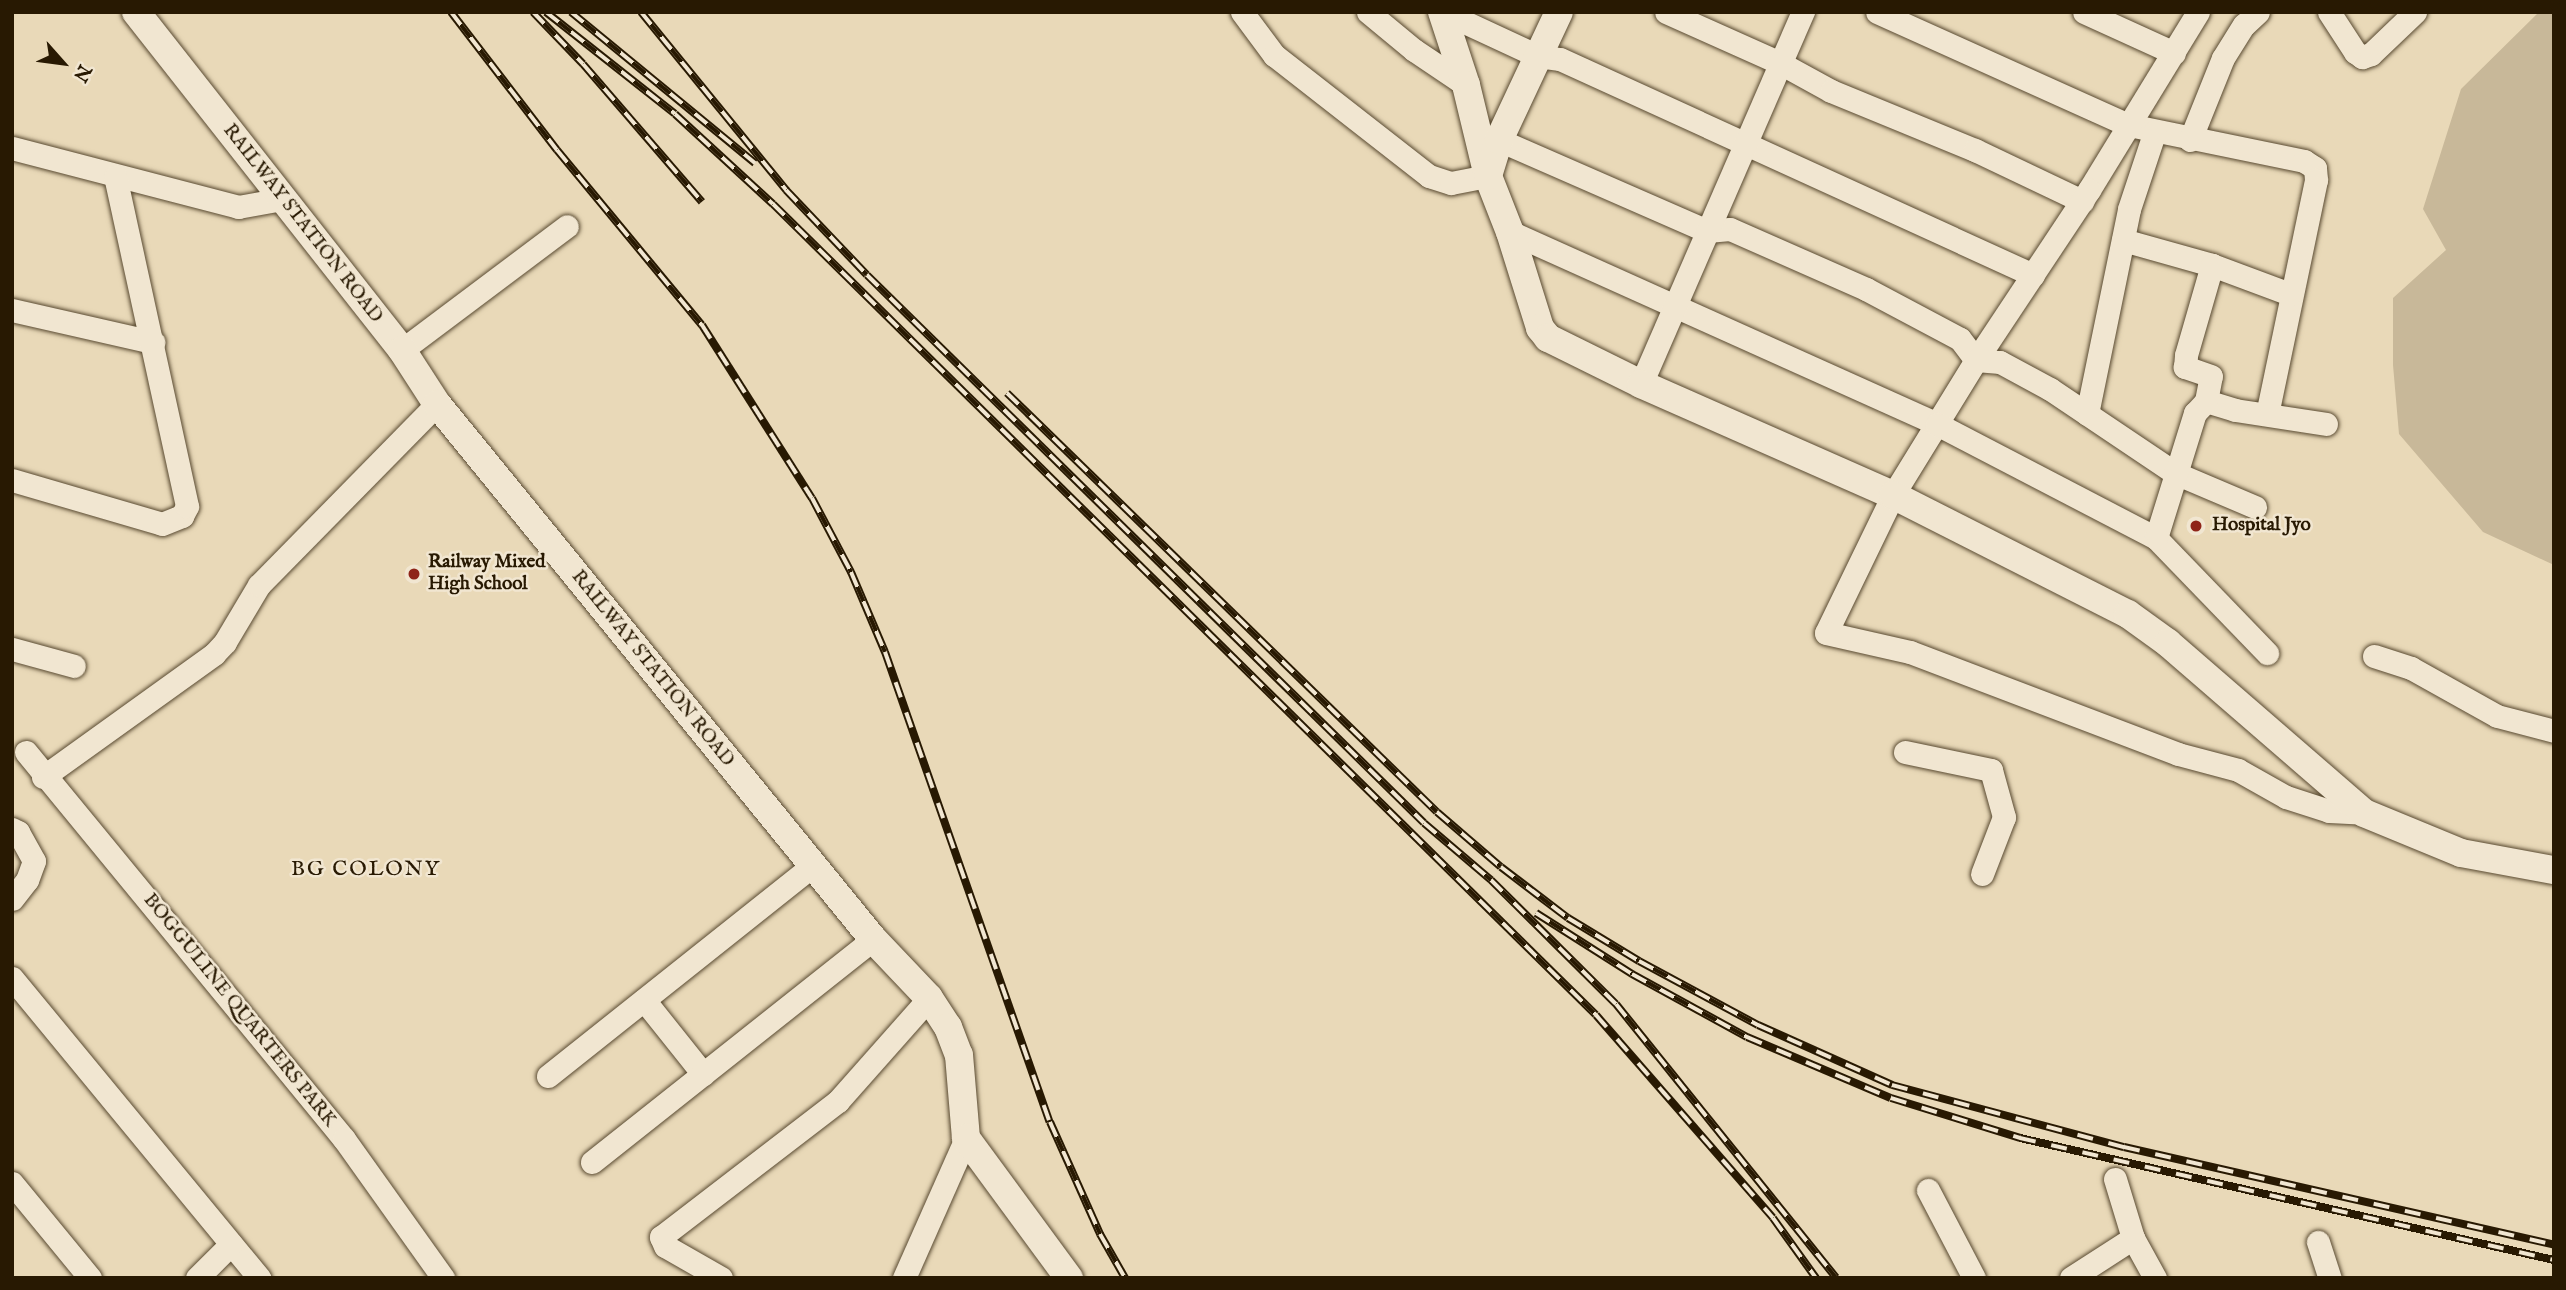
<!DOCTYPE html>
<html>
<head>
<meta charset="utf-8">
<style>
  body { margin:0 }
  #map { position:relative; width:2566px; height:1290px; overflow:hidden; background:#e9d9b8; font-family:"IM FELL English",serif }
  div>[style] { position:absolute }
  .green>* { inset:0; background:#c8b899 }
  .roads { filter:drop-shadow(0 0 2px #584930) drop-shadow(0 0 2px #584930) }
  .minor>* { height:23px; margin:-11.5px; padding:0 11.5px; transform-origin:11.5px; border-radius:11.5px; background:#f1e6d1 }
  .tertiary>* { height:28px; margin:-14px; padding:0 14px; transform-origin:14px; border-radius:14px; background:#f1e6d1 }
  .rail>* { height:8px; margin-top:-4px; transform-origin:0; background:repeating-linear-gradient(90deg,#f1e6d1 0 16px,#281902 0 32px); box-sizing:border-box; border-block:2px solid #281902 }
  .dots>* { width:19px; height:19px; translate:-50% -50%; box-sizing:border-box; border:4px solid #f1e6d1; border-radius:50% }
  span { translate:-50% -50%; white-space:nowrap; text-align:center; line-height:1.15; -webkit-text-stroke:5px #f1e6d1; paint-order:stroke }
  .street-label { font-size:19px; color:#281902 }
  .poi-label { font-size:19px; color:#281902; font-weight:700 }
  .left { translate:0 -50%; text-align:left }
  .neighbourhood-label { font-size:21px; color:#281902; letter-spacing:2px }
  .frame { position:absolute; inset:0; border:14px solid #281902; pointer-events:none }
  .north { position:absolute; left:28px; top:28px; width:70px; height:70px; -webkit-text-stroke:5px #f1e6d1; paint-order:stroke; rotate:118deg; font-size:19px; font-weight:700; line-height:28px; text-align:center; color:#281902 }
  .north::after { content:''; display:block; margin:auto; width:24px; height:32px; background:#281902; clip-path:polygon(50% 0,100% 100%,50% 72%,0 100%) }
</style>
</head>
<body>
<div id="map">
  <div class="green">
    <i style="clip-path:polygon(2539px 12px,2554px 12px,2554px 565px,2483px 532px,2399px 434px,2393px 365px,2393px 298px,2446px 250px,2423px 209px,2461px 89px)"></i>
  </div>
  <div class="roads">
    <div class="minor">
      <i style="left:1242px;top:12px;width:54px;rotate:53.3deg"></i>
      <i style="left:1274px;top:55px;width:197px;rotate:38deg"></i>
      <i style="left:1429px;top:176px;width:23px;rotate:18deg"></i>
      <i style="left:1451px;top:183px;width:38px;rotate:-11deg"></i>
      <i style="left:1368px;top:12px;width:60px;rotate:39.6deg"></i>
      <i style="left:1414px;top:50px;width:63px;rotate:33.9deg"></i>
      <i style="left:1443px;top:12px;width:105px;rotate:24.9deg"></i>
      <i style="left:1538px;top:56px;width:22px;rotate:8deg"></i>
      <i style="left:1560px;top:59px;width:520px;rotate:24.54deg"></i>
      <i style="left:1666px;top:12px;width:125px;rotate:24.1deg"></i>
      <i style="left:1780px;top:63px;width:58px;rotate:28.8deg"></i>
      <i style="left:1831px;top:91px;width:156px;rotate:22.3deg"></i>
      <i style="left:1975px;top:150px;width:119px;rotate:25.5deg"></i>
      <i style="left:1877px;top:12px;width:276px;rotate:24.2deg"></i>
      <i style="left:2129px;top:125px;width:179px;rotate:11.6deg"></i>
      <i style="left:2304px;top:161px;width:13px;rotate:32deg"></i>
      <i style="left:2315px;top:168px;width:12px;rotate:85deg"></i>
      <i style="left:2316px;top:180px;width:239px;rotate:101.8deg"></i>
      <i style="left:2084px;top:12px;width:99px;rotate:24.5deg"></i>
      <i style="left:2198px;top:12px;width:209px;rotate:121.5deg"></i>
      <i style="left:2089px;top:190px;width:204px;rotate:123.6deg"></i>
      <i style="left:1976px;top:360px;width:158px;rotate:121.6deg"></i>
      <i style="left:1893px;top:495px;width:153px;rotate:115.9deg"></i>
      <i style="left:1826px;top:633px;width:86px;rotate:12.7deg"></i>
      <i style="left:1910px;top:652px;width:287px;rotate:20.8deg"></i>
      <i style="left:2178px;top:754px;width:62px;rotate:14.9deg"></i>
      <i style="left:2238px;top:770px;width:55px;rotate:29.4deg"></i>
      <i style="left:2286px;top:797px;width:45px;rotate:18deg"></i>
      <i style="left:2329px;top:811px;width:35px;rotate:3deg"></i>
      <i style="left:2329px;top:12px;width:48px;rotate:57deg"></i>
      <i style="left:2355px;top:52px;width:9px;rotate:36deg"></i>
      <i style="left:2362px;top:57px;width:9px;rotate:-18deg"></i>
      <i style="left:2371px;top:54px;width:61px;rotate:-43.7deg"></i>
      <i style="left:1499px;top:140px;width:227px;rotate:23.6deg"></i>
      <i style="left:1707px;top:231px;width:23px;rotate:-5deg"></i>
      <i style="left:1730px;top:229px;width:149px;rotate:23.8deg"></i>
      <i style="left:1866px;top:289px;width:106px;rotate:28deg"></i>
      <i style="left:1960px;top:339px;width:26px;rotate:53deg"></i>
      <i style="left:1976px;top:360px;width:24px;rotate:5deg"></i>
      <i style="left:2000px;top:362px;width:57px;rotate:28.4deg"></i>
      <i style="left:2050px;top:389px;width:151px;rotate:33.9deg"></i>
      <i style="left:2175px;top:473px;width:87px;rotate:23deg"></i>
      <i style="left:2190px;top:140px;width:88px;rotate:-68.1deg"></i>
      <i style="left:2223px;top:58px;width:39px;rotate:-58deg"></i>
      <i style="left:2244px;top:25px;width:19px;rotate:-43deg"></i>
      <i style="left:12px;top:148px;width:234px;rotate:14.6deg"></i>
      <i style="left:238px;top:207px;width:45px;rotate:-10.3deg"></i>
      <i style="left:1510px;top:232px;width:468px;rotate:24.2deg"></i>
      <i style="left:1937px;top:424px;width:247px;rotate:27.5deg"></i>
      <i style="left:2156px;top:538px;width:160px;rotate:46deg"></i>
      <i style="left:2123px;top:240px;width:92px;rotate:15.7deg"></i>
      <i style="left:2212px;top:265px;width:83px;rotate:20.4deg"></i>
      <i style="left:12px;top:310px;width:145px;rotate:12.8deg"></i>
      <i style="left:402px;top:350px;width:206px;rotate:-36.9deg"></i>
      <i style="left:1641px;top:384px;width:406px;rotate:-66.5deg"></i>
      <i style="left:2206px;top:401px;width:30px;rotate:17deg"></i>
      <i style="left:2235px;top:410px;width:92px;rotate:8.7deg"></i>
      <i style="left:2087px;top:414px;width:209px;rotate:-78.4deg"></i>
      <i style="left:2129px;top:209px;width:82px;rotate:-71.6deg"></i>
      <i style="left:12px;top:480px;width:156px;rotate:16.3deg"></i>
      <i style="left:162px;top:524px;width:22px;rotate:-22deg"></i>
      <i style="left:182px;top:516px;width:11px;rotate:-63deg"></i>
      <i style="left:187px;top:506px;width:337px;rotate:-102.3deg"></i>
      <i style="left:2156px;top:538px;width:131px;rotate:-72.7deg"></i>
      <i style="left:2195px;top:413px;width:16px;rotate:-47deg"></i>
      <i style="left:2206px;top:401px;width:25px;rotate:-79deg"></i>
      <i style="left:2211px;top:376px;width:28px;rotate:-161deg"></i>
      <i style="left:2185px;top:367px;width:12px;rotate:-85deg"></i>
      <i style="left:2186px;top:355px;width:94px;rotate:-73.9deg"></i>
      <i style="left:12px;top:649px;width:64px;rotate:15.3deg"></i>
      <i style="left:2374px;top:656px;width:39px;rotate:18deg"></i>
      <i style="left:2411px;top:668px;width:98px;rotate:29.2deg"></i>
      <i style="left:2497px;top:716px;width:59px;rotate:14.7deg"></i>
      <i style="left:26px;top:752px;width:501px;rotate:50.59deg"></i>
      <i style="left:344px;top:1139px;width:171px;rotate:54.5deg"></i>
      <i style="left:1905px;top:752px;width:88px;rotate:11.8deg"></i>
      <i style="left:1991px;top:770px;width:49px;rotate:74.5deg"></i>
      <i style="left:2004px;top:817px;width:61px;rotate:111.1deg"></i>
      <i style="left:43px;top:777px;width:211px;rotate:-35.7deg"></i>
      <i style="left:214px;top:654px;width:16px;rotate:-47deg"></i>
      <i style="left:225px;top:642px;width:66px;rotate:-59.2deg"></i>
      <i style="left:259px;top:585px;width:254px;rotate:-45.5deg"></i>
      <i style="left:12px;top:829px;width:7px;rotate:27deg"></i>
      <i style="left:18px;top:832px;width:33px;rotate:61deg"></i>
      <i style="left:34px;top:861px;width:20px;rotate:110deg"></i>
      <i style="left:27px;top:880px;width:24px;rotate:128deg"></i>
      <i style="left:12px;top:978px;width:389px;rotate:50.5deg"></i>
      <i style="left:644px;top:1000px;width:95px;rotate:51.4deg"></i>
      <i style="left:548px;top:1076px;width:339px;rotate:-38.5deg"></i>
      <i style="left:592px;top:1162px;width:359px;rotate:-38.4deg"></i>
      <i style="left:2115px;top:1179px;width:62px;rotate:73deg"></i>
      <i style="left:2133px;top:1238px;width:46px;rotate:61.2deg"></i>
      <i style="left:12px;top:1183px;width:123px;rotate:50.6deg"></i>
      <i style="left:1928px;top:1190px;width:99px;rotate:62.4deg"></i>
      <i style="left:2318px;top:1242px;width:38px;rotate:72deg"></i>
      <i style="left:197px;top:1278px;width:48px;rotate:-45deg"></i>
      <i style="left:721px;top:1278px;width:64px;rotate:-150.3deg"></i>
      <i style="left:665px;top:1246px;width:10px;rotate:-114deg"></i>
      <i style="left:661px;top:1237px;width:223px;rotate:-37.5deg"></i>
      <i style="left:838px;top:1101px;width:137px;rotate:-48.5deg"></i>
      <i style="left:904px;top:1278px;width:153px;rotate:-66.1deg"></i>
      <i style="left:2071px;top:1278px;width:74px;rotate:-32.8deg"></i>
    </div>
    <div class="tertiary">
      <i style="left:136px;top:12px;width:430px;rotate:51.8deg"></i>
      <i style="left:402px;top:350px;width:64px;rotate:57.1deg"></i>
      <i style="left:437px;top:404px;width:690px;rotate:50.82deg"></i>
      <i style="left:873px;top:939px;width:81px;rotate:46.5deg"></i>
      <i style="left:929px;top:998px;width:35px;rotate:57deg"></i>
      <i style="left:948px;top:1027px;width:30px;rotate:69deg"></i>
      <i style="left:959px;top:1055px;width:83px;rotate:85.2deg"></i>
      <i style="left:966px;top:1138px;width:174px;rotate:53.7deg"></i>
      <i style="left:1442px;top:12px;width:77px;rotate:71.8deg"></i>
      <i style="left:1466px;top:85px;width:94px;rotate:76.4deg"></i>
      <i style="left:1488px;top:176px;width:60px;rotate:68.6deg"></i>
      <i style="left:1510px;top:232px;width:101px;rotate:72.6deg"></i>
      <i style="left:1540px;top:328px;width:13px;rotate:51deg"></i>
      <i style="left:1548px;top:338px;width:104px;rotate:26.3deg"></i>
      <i style="left:1641px;top:384px;width:275px;rotate:23.8deg"></i>
      <i style="left:1893px;top:495px;width:263px;rotate:26.9deg"></i>
      <i style="left:2128px;top:614px;width:49px;rotate:35.9deg"></i>
      <i style="left:2168px;top:643px;width:259px;rotate:40.9deg"></i>
      <i style="left:2364px;top:813px;width:105px;rotate:22.4deg"></i>
      <i style="left:2461px;top:853px;width:95px;rotate:10.4deg"></i>
      <i style="left:1488px;top:176px;width:38px;rotate:-73deg"></i>
      <i style="left:1499px;top:140px;width:141px;rotate:-64.9deg"></i>
    </div>
  </div>
  <div class="rail">
    <i style="left:451px;top:12px;width:174px;rotate:52.5deg"></i>
    <i style="left:557px;top:150px;width:227px;rotate:50.4deg"></i>
    <i style="left:702px;top:325px;width:205px;rotate:57.6deg"></i>
    <i style="left:812px;top:498px;width:84px;rotate:62.2deg"></i>
    <i style="left:851px;top:572px;width:87px;rotate:67deg"></i>
    <i style="left:885px;top:652px;width:498px;rotate:70.7deg"></i>
    <i style="left:1050px;top:1122px;width:123px;rotate:65.9deg"></i>
    <i style="left:1100px;top:1234px;width:51px;rotate:60.4deg"></i>
    <i style="left:533px;top:12px;width:72px;rotate:46.1deg"></i>
    <i style="left:583px;top:64px;width:182px;rotate:49.2deg"></i>
    <i style="left:546px;top:12px;width:164px;rotate:38.3deg"></i>
    <i style="left:675px;top:114px;width:133px;rotate:42.6deg"></i>
    <i style="left:773px;top:204px;width:1155px;rotate:44.58deg"></i>
    <i style="left:1596px;top:1015px;width:269px;rotate:48.9deg"></i>
    <i style="left:1773px;top:1218px;width:74px;rotate:54.4deg"></i>
    <i style="left:571px;top:12px;width:238px;rotate:39.4deg"></i>
    <i style="left:641px;top:12px;width:230px;rotate:50.8deg"></i>
    <i style="left:786px;top:190px;width:117px;rotate:46.4deg"></i>
    <i style="left:867px;top:275px;width:781px;rotate:44.53deg"></i>
    <i style="left:1424px;top:823px;width:88px;rotate:40.4deg"></i>
    <i style="left:1491px;top:880px;width:176px;rotate:44.8deg"></i>
    <i style="left:1616px;top:1004px;width:351px;rotate:51.2deg"></i>
    <i style="left:1007px;top:393px;width:600px;rotate:44.26deg"></i>
    <i style="left:1437px;top:812px;width:84px;rotate:40.7deg"></i>
    <i style="left:1501px;top:867px;width:84px;rotate:37.3deg"></i>
    <i style="left:1568px;top:918px;width:83px;rotate:31.2deg"></i>
    <i style="left:1639px;top:961px;width:135px;rotate:28.3deg"></i>
    <i style="left:1758px;top:1025px;width:147px;rotate:24.1deg"></i>
    <i style="left:1892px;top:1085px;width:240px;rotate:15deg"></i>
    <i style="left:2124px;top:1147px;width:441px;rotate:12.8deg"></i>
    <i style="left:1536px;top:913px;width:114px;rotate:32.4deg"></i>
    <i style="left:1632px;top:974px;width:131px;rotate:28.7deg"></i>
    <i style="left:1747px;top:1037px;width:156px;rotate:23deg"></i>
    <i style="left:1891px;top:1098px;width:135px;rotate:17.2deg"></i>
    <i style="left:2020px;top:1138px;width:548px;rotate:12.87deg"></i>
  </div>
  <div class="dots">
    <i style="left:2196px;top:526px;background:#8f2418"></i>
    <i style="left:414px;top:574px;background:#8f2418"></i>
  </div>
  <div class="street-label">
    <span style="left:302px;top:224px;rotate:52deg">RAILWAY STATION ROAD</span>
    <span style="left:652px;top:669px;rotate:51deg">RAILWAY STATION ROAD</span>
    <span style="left:239px;top:1011px;rotate:51deg">BOGGULINE QUARTERS PARK</span>
  </div>
  <div class="poi-label">
    <span class="left" style="left:2212px;top:526px">Hospital Jyo</span>
    <span class="left" style="left:428px;top:574px">Railway Mixed<br>High School</span>
  </div>
  <div class="neighbourhood-label">
    <span style="left:366px;top:870px">BG COLONY</span>
  </div>
  <div class="frame"></div>
  <div class="north">N</div>
</div>
</body>
</html>
